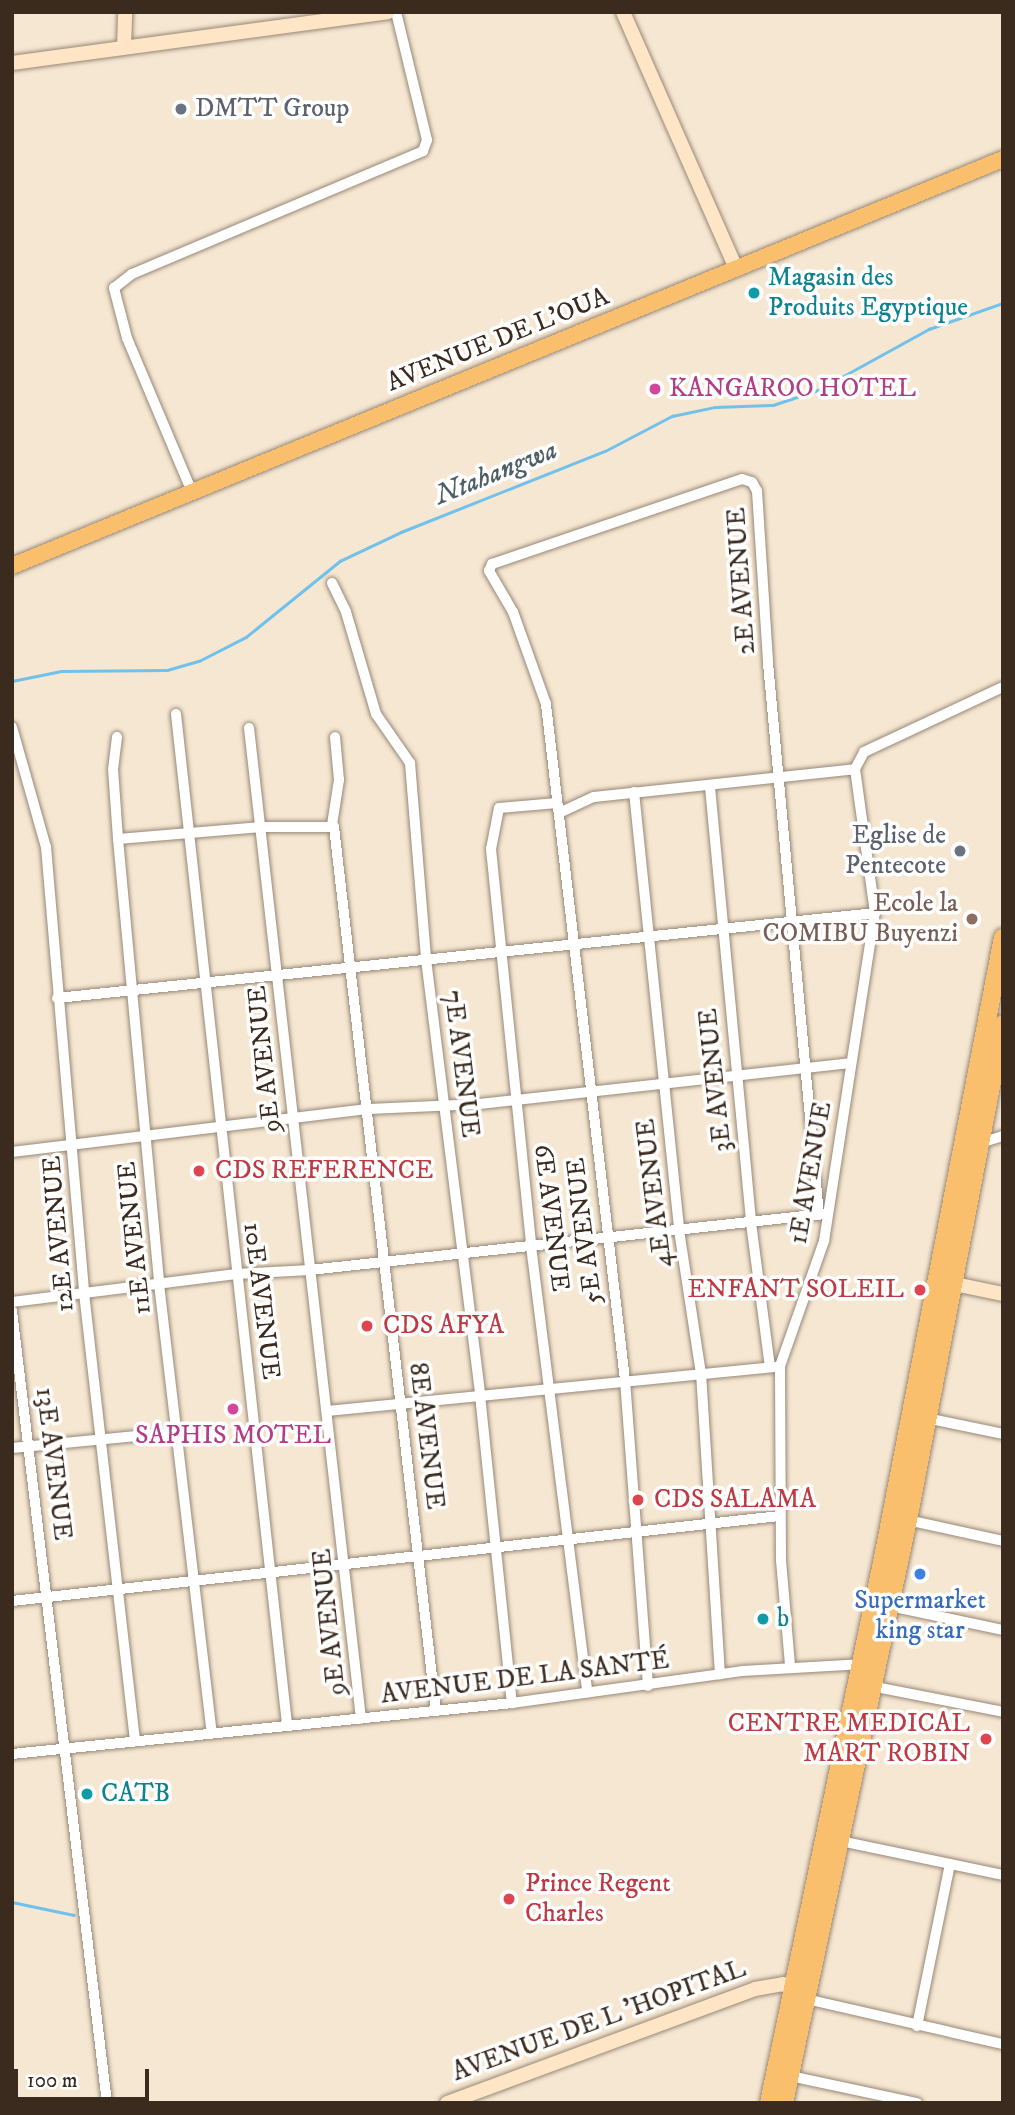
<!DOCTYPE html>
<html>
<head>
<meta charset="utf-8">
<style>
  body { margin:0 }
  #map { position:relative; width:1015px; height:2115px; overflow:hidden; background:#f6e7d2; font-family:"IM FELL DW Pica",serif }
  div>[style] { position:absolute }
  .stream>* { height:2.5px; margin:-1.25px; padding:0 1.25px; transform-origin:1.25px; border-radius:1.25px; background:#70c1eb }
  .roads { filter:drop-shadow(0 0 2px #988878) drop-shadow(0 0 2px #988878) }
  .street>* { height:10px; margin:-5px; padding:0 5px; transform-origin:5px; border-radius:5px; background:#fff }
  .secondary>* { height:14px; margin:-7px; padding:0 7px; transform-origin:7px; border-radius:7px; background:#fde5c5 }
  .primary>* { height:16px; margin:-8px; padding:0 8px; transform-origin:8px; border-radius:8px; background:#f9bf6d }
  .highway>* { height:18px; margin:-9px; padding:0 9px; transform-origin:9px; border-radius:9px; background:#f9bf6d }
  .dots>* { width:19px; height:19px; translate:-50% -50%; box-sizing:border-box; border:4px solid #fff; border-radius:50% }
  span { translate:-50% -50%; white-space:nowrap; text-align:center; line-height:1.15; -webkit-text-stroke:7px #fff; paint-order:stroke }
  .worship-label { font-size:26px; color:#5b616d }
  .left { translate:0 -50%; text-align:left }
  .right { translate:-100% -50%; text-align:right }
  .culture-label { font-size:26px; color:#0d838f }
  .street-label { font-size:26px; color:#3b2a1e }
  .hotel-label { font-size:26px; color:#b23c85 }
  .education-label { font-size:26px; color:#785e54 }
  .health-label { font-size:26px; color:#be3a42 }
  .shop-label { font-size:26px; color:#366cbe }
  .water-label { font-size:28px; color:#4e5f66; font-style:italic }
  .frame { position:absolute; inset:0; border:14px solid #3b2a1e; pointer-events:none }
  .scale { position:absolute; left:14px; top:2069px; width:135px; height:32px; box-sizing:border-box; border:4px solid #3b2a1e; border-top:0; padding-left:9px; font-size:21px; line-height:24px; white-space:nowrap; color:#3b2a1e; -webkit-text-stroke:5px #fff; paint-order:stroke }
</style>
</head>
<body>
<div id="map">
  <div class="stream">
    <i style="left:12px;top:681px;width:50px;rotate:-11.5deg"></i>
    <i style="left:61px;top:671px;width:106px;rotate:-0.5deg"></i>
    <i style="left:167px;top:670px;width:33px;rotate:-16deg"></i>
    <i style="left:199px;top:661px;width:53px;rotate:-27.1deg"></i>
    <i style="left:246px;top:637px;width:121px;rotate:-39deg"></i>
    <i style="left:340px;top:561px;width:68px;rotate:-25.4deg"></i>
    <i style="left:401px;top:532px;width:219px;rotate:-21.7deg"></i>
    <i style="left:605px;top:451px;width:76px;rotate:-27.6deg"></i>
    <i style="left:672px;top:416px;width:44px;rotate:-11.8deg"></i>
    <i style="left:715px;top:407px;width:58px;rotate:-2deg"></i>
    <i style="left:773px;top:405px;width:47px;rotate:-18.4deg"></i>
    <i style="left:818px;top:390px;width:127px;rotate:-28.8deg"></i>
    <i style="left:929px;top:329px;width:78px;rotate:-19.4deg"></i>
    <i style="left:12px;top:1902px;width:63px;rotate:11.8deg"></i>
  </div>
  <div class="roads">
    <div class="street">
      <i style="left:192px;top:492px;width:167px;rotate:-112.9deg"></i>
      <i style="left:127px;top:338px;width:52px;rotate:-104.6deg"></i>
      <i style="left:114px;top:288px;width:23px;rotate:-38deg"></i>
      <i style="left:132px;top:274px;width:316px;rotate:-22.9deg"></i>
      <i style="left:423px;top:151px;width:12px;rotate:-70deg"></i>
      <i style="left:427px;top:140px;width:132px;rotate:-103.6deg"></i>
      <i style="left:332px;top:583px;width:32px;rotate:64deg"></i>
      <i style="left:346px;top:612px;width:106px;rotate:73.6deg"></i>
      <i style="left:376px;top:714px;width:60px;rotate:55.2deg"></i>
      <i style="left:410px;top:763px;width:197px;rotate:85.3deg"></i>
      <i style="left:426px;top:959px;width:439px;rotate:82.9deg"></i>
      <i style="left:480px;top:1395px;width:310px;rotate:84.1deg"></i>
      <i style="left:176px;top:714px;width:1017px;rotate:83.73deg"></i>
      <i style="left:12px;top:727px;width:125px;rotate:74.2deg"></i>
      <i style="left:46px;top:847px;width:448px;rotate:85.1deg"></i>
      <i style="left:84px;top:1293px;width:451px;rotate:83.5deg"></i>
      <i style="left:249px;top:728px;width:997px;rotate:83.55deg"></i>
      <i style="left:117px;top:737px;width:32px;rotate:97deg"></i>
      <i style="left:113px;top:769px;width:70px;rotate:85.9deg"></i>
      <i style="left:118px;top:839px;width:447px;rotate:84.7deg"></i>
      <i style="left:159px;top:1284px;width:452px;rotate:83.3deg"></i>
      <i style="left:710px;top:787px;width:438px;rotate:84.6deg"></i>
      <i style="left:751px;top:1223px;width:145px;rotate:82.5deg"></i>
      <i style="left:634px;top:792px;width:440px;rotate:84.1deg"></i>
      <i style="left:679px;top:1230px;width:145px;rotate:81.3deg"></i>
      <i style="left:701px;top:1373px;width:302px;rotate:86.4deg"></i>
      <i style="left:557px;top:803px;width:58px;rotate:175.1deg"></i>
      <i style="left:499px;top:808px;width:42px;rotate:101deg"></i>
      <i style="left:491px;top:849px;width:399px;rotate:84.2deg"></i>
      <i style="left:531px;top:1246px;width:450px;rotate:82.8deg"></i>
      <i style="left:559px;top:813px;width:38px;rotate:-25deg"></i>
      <i style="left:594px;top:797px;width:262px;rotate:-6.1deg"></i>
      <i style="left:855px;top:769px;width:19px;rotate:-62deg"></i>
      <i style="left:864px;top:752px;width:153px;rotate:-25.1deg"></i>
      <i style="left:332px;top:825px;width:46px;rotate:-81.2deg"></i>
      <i style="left:339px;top:780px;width:43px;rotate:-95.3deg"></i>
      <i style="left:118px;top:839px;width:144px;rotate:-4.8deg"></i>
      <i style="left:261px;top:827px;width:73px"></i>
      <i style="left:334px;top:827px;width:890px;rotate:83.42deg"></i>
      <i style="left:57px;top:998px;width:822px;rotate:-5.93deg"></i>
      <i style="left:980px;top:1143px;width:24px;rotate:-17deg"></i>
      <i style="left:12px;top:1152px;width:360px;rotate:-6.9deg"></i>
      <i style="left:369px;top:1109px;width:111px;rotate:-2.6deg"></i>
      <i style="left:480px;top:1104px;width:372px;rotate:-6.3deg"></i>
      <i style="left:12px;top:1302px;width:226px;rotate:-7.1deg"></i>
      <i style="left:236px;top:1274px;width:74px;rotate:-3.1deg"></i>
      <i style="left:310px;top:1270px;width:515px;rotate:-6.24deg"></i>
      <i style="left:12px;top:1311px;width:798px;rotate:83.16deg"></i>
      <i style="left:327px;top:1411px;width:450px;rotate:-5.6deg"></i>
      <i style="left:926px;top:1418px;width:79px;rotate:11.7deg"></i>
      <i style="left:12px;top:1448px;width:167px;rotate:-5.5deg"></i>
      <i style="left:903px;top:1519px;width:102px;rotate:12.4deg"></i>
      <i style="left:12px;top:1601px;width:773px;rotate:-6.32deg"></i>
      <i style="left:890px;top:1606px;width:116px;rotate:12deg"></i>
      <i style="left:790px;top:1665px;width:104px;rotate:-94.9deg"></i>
      <i style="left:781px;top:1561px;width:195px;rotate:-90.3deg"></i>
      <i style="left:780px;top:1366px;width:133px;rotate:-70.6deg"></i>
      <i style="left:824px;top:1241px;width:332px;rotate:-81.2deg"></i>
      <i style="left:875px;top:913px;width:145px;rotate:-97.9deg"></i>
      <i style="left:648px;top:1686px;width:307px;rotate:-94.3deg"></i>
      <i style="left:625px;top:1380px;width:681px;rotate:-96.67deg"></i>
      <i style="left:546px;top:704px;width:98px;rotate:-109.7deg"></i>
      <i style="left:513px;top:612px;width:48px;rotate:-120.3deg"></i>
      <i style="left:489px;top:571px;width:8px;rotate:-67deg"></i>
      <i style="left:492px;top:564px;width:264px;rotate:-18.8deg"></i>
      <i style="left:742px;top:479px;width:10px;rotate:17deg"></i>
      <i style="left:752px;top:482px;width:10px;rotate:61deg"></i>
      <i style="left:757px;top:491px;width:172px;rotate:86.3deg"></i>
      <i style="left:768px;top:663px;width:554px;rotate:84.72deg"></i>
      <i style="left:871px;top:1686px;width:135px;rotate:11.1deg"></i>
      <i style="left:12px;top:1754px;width:503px;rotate:-5.82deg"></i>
      <i style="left:512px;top:1703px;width:232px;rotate:-7.9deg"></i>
      <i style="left:742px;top:1671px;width:122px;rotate:-3.3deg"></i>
      <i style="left:840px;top:1841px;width:167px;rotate:11.8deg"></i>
      <i style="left:806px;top:1999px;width:202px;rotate:12.9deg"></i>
      <i style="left:917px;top:2026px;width:165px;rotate:-78.5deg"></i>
      <i style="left:790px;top:2076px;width:130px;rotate:12deg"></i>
    </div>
    <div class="secondary">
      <i style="left:623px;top:12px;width:280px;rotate:66.2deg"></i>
      <i style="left:124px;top:47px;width:35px;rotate:-88deg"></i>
      <i style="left:12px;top:63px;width:379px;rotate:-7.7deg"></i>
      <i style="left:945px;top:1282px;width:59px;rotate:11.7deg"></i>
      <i style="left:447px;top:2103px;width:328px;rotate:-20.3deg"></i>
      <i style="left:755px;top:1989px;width:28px;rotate:-10deg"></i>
      <i style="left:783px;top:1984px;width:20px;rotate:33deg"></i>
    </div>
    <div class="primary">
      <i style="left:12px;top:566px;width:1071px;rotate:-22.33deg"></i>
    </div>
    <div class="highway">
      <i style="left:769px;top:2103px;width:557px;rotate:-78.19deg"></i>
      <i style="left:883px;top:1558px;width:632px;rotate:-79.06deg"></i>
      <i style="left:784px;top:2103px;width:596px;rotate:-77.99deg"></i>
      <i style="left:908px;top:1520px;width:505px;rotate:-79.16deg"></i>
    </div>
  </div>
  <div class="dots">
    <i style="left:181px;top:109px;background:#6b7280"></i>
    <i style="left:754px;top:293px;background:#0f9aa8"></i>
    <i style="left:655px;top:389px;background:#d1479c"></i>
    <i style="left:960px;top:851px;background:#6b7280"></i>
    <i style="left:972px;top:919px;background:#8d6e63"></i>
    <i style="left:199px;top:1171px;background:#e0444e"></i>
    <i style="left:920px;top:1290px;background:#e0444e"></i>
    <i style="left:367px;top:1326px;background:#e0444e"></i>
    <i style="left:233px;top:1409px;background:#d1479c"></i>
    <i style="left:638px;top:1500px;background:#e0444e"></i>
    <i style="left:920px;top:1574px;background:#3f7fe0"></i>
    <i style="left:763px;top:1619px;background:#0f9aa8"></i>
    <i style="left:986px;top:1739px;background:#e0444e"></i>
    <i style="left:87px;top:1794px;background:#0f9aa8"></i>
    <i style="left:509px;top:1899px;background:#e0444e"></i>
  </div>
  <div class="worship-label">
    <span class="left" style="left:195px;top:109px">DMTT Group</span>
    <span class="right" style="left:946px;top:851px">Eglise de<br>Pentecote</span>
  </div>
  <div class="culture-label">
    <span class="left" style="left:768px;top:293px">Magasin des<br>Produits Egyptique</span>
    <span class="left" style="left:777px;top:1619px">b</span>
    <span class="left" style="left:101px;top:1794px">CATB</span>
  </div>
  <div class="street-label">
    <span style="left:498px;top:340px;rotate:-22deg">AVENUE DE L'OUA</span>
    <span style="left:742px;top:581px;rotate:-94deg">2E AVENUE</span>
    <span style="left:265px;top:1059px;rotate:-96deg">9E AVENUE</span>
    <span style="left:461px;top:1064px;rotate:83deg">7E AVENUE</span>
    <span style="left:716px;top:1080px;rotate:-96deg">3E AVENUE</span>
    <span style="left:811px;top:1173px;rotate:-80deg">1E AVENUE</span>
    <span style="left:655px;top:1193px;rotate:-97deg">4E AVENUE</span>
    <span style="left:551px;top:1218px;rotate:83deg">6E AVENUE</span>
    <span style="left:585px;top:1231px;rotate:-97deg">5E AVENUE</span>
    <span style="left:59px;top:1234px;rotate:-95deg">12E AVENUE</span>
    <span style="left:135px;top:1238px;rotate:-96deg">11E AVENUE</span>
    <span style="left:261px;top:1301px;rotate:83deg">10E AVENUE</span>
    <span style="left:426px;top:1436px;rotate:83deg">8E AVENUE</span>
    <span style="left:53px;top:1464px;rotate:83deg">13E AVENUE</span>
    <span style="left:330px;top:1622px;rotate:-96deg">9E AVENUE</span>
    <span style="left:525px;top:1678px;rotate:-7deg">AVENUE DE LA SANTÉ</span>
    <span style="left:599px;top:2021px;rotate:-20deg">AVENUE DE L 'HOPITAL</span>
  </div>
  <div class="hotel-label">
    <span class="left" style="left:669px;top:389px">KANGAROO HOTEL</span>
    <span style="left:233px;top:1436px">SAPHIS MOTEL</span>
  </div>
  <div class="education-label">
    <span class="right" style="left:958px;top:919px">Ecole la<br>COMIBU Buyenzi</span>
  </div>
  <div class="health-label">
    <span class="left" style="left:215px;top:1171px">CDS REFERENCE</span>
    <span class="right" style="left:904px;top:1290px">ENFANT SOLEIL</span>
    <span class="left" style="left:383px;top:1326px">CDS AFYA</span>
    <span class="left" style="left:654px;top:1500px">CDS SALAMA</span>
    <span class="right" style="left:970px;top:1739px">CENTRE MEDICAL<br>MART ROBIN</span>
    <span class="left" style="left:525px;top:1899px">Prince Regent<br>Charles</span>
  </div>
  <div class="shop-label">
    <span style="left:920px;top:1616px">Supermarket<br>king star</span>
  </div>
  <div class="water-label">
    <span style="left:496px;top:473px;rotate:-22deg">Ntahangwa</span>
  </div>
  <div class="frame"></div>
  <div class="scale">100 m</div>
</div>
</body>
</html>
